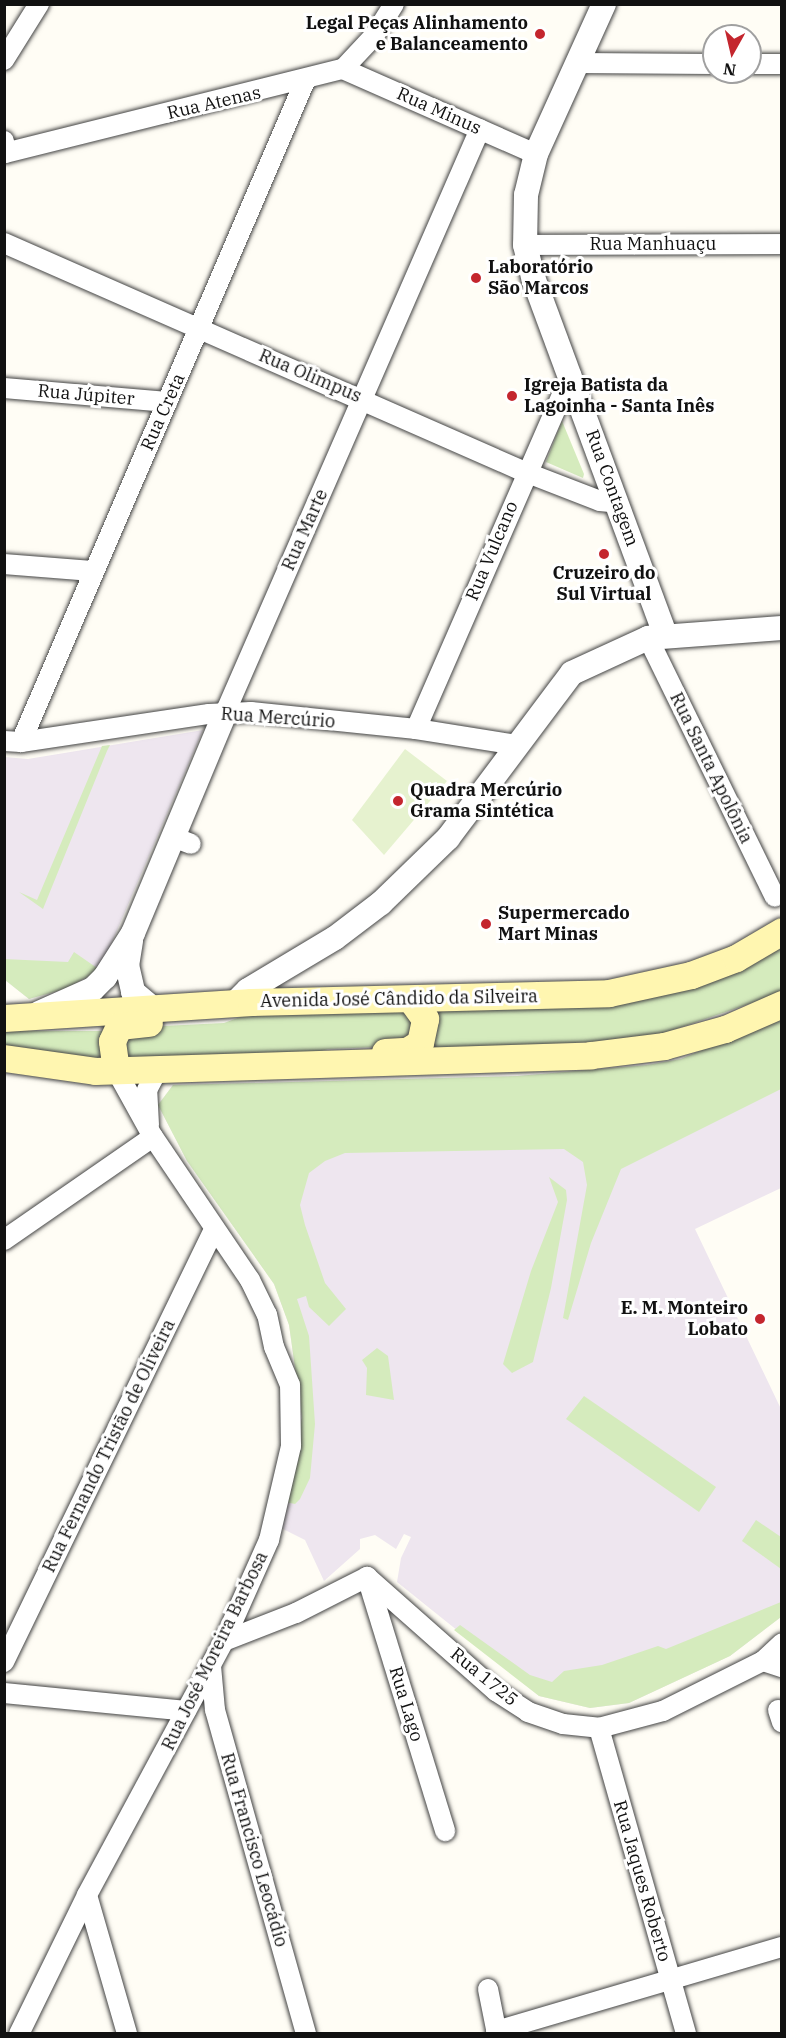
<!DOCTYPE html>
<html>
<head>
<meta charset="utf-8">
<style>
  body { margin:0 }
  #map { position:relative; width:786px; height:2038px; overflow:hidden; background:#fffdf5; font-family:"IBM Plex Serif",serif }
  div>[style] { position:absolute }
  .industrial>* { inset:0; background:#eee6ef }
  .green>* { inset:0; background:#d5ebbd }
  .pitch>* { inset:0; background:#e6f2cf }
  .roads { filter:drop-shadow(0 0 2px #444) drop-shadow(0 0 2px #444) }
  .minor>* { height:20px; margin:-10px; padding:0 10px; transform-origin:10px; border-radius:10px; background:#fff }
  .tertiary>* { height:24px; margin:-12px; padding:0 12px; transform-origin:12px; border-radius:12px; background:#fff }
  .secondary>* { height:27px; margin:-13.5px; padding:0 13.5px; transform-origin:13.5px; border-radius:13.5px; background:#fff6b0 }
  .dots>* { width:16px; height:16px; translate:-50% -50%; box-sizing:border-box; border:3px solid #fff; border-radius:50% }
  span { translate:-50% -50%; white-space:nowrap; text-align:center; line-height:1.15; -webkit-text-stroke:6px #fff; paint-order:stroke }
  .poi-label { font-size:18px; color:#111; font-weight:700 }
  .right { translate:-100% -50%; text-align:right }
  .left { translate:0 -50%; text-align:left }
  .street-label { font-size:18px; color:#111 }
  .frame { position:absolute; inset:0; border:6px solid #111; pointer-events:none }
  .north { position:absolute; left:702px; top:24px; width:60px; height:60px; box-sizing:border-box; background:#fff; border:2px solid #a0a0a0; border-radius:50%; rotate:188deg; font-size:16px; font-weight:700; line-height:24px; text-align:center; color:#111 }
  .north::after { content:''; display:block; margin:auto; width:21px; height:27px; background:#c4262e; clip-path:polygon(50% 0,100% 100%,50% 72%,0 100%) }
</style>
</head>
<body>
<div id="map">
  <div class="industrial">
    <i style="clip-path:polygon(203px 730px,100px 970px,29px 999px,5px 980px,4px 757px,28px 759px)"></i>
    <i style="clip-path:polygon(781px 1016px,781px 1188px,695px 1229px,781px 1409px,781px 1617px,730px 1656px,629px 1703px,590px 1708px,539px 1696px,397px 1582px,401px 1558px,411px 1537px,404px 1534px,396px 1549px,375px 1535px,360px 1539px,360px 1549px,324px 1581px,305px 1540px,275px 1525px,302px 1418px,289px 1325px,274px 1284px,187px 1161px,158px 1105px,173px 1085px,517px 1076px,647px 1065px,681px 1059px)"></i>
  </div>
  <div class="green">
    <i style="clip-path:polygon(562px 421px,584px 474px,583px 478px,546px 462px)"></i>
    <i style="clip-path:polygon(110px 745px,107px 751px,43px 909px,19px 892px,37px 900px,102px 746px)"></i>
    <i style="clip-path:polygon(781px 941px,781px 993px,644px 1040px,433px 1049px,435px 1022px,430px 1009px,521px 1006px)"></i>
    <i style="clip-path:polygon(74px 952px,100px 970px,65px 989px,29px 999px,5px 980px,4px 959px,68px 962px)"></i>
    <i style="clip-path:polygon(405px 1009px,411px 1012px,415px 1032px,403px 1046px,328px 1049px,301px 1057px,133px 1060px,124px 1054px,127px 1030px,143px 1027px,224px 1023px,251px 1013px)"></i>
    <i style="clip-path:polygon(781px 1016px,781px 1089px,621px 1169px,591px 1243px,568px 1320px,563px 1318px,587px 1185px,583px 1162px,564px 1149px,345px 1153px,325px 1161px,309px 1173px,300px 1205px,305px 1225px,325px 1283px,346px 1309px,329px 1326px,309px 1307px,306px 1296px,297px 1299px,309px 1336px,315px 1424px,310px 1478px,300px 1499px,295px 1504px,281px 1501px,302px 1418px,289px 1325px,274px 1284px,187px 1161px,158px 1105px,173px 1085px,517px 1076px,647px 1065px,681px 1059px)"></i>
    <i style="clip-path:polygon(5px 1031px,102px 1031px,101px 1061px,5px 1048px)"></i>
    <i style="clip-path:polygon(549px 1177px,566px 1190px,567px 1200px,551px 1288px,533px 1362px,512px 1373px,503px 1364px,531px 1271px,558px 1202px)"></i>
    <i style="clip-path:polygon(377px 1348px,388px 1356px,394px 1400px,366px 1395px,367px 1368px,362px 1360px)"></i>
    <i style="clip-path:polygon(584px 1396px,716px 1487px,699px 1512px,566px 1419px)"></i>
    <i style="clip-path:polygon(756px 1520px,781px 1537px,781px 1569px,742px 1541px)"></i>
    <i style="clip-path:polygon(781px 1602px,781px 1617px,730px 1656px,629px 1703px,590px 1708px,539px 1696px,454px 1630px,460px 1625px,530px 1675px,552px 1682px,564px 1671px,602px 1665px,658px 1646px,666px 1649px)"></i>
  </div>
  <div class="pitch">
    <i style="clip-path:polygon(405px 749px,447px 781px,384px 855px,352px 820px)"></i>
  </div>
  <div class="roads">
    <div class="minor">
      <i style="left:4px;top:60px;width:66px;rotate:-58deg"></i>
      <i style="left:577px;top:63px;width:137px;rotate:0.4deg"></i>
      <i style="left:750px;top:64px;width:32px"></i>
      <i style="left:343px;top:69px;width:211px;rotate:23.8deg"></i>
      <i style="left:4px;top:141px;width:12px;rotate:85deg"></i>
      <i style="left:5px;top:153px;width:348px;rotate:-14deg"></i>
      <i style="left:343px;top:69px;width:45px;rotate:-46.8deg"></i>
      <i style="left:374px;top:36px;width:38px;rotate:-58deg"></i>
      <i style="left:4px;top:243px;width:569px;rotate:23.73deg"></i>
      <i style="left:525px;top:472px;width:80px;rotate:21.1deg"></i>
      <i style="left:600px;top:501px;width:18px;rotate:6deg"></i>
      <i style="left:525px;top:245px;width:257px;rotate:-0.2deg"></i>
      <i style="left:4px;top:388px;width:164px;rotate:4.9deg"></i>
      <i style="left:4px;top:564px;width:88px;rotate:4.5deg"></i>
      <i style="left:648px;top:638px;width:288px;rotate:63.9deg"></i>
      <i style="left:225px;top:713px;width:637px;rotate:-66.41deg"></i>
      <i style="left:416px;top:729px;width:387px;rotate:-66.4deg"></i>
      <i style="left:4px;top:741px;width:17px;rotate:3deg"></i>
      <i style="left:21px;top:742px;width:190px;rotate:-8.5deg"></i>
      <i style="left:209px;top:714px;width:42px;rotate:-2.7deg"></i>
      <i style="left:251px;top:712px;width:166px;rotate:5.9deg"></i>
      <i style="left:416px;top:729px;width:102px;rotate:9deg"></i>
      <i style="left:21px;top:742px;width:719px;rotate:-66.75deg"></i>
      <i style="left:173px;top:837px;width:19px;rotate:21deg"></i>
      <i style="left:149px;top:1125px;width:35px;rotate:-93deg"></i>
      <i style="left:147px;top:1090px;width:24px;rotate:-62deg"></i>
      <i style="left:4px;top:1240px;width:181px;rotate:-34.7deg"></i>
      <i style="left:367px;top:1577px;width:172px;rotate:41.5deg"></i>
      <i style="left:496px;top:1691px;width:38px;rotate:33deg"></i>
      <i style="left:528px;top:1712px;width:37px;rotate:19deg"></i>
      <i style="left:563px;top:1724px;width:36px;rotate:6deg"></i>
      <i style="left:599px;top:1728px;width:66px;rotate:-14.9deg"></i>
      <i style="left:663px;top:1711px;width:112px;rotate:-26.6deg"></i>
      <i style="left:763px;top:1661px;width:26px;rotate:-43deg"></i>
      <i style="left:367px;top:1577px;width:266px;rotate:72.9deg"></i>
      <i style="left:224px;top:1641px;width:77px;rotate:-21.3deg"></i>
      <i style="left:296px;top:1613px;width:80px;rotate:-26.9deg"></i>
      <i style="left:763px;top:1661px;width:20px;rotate:18deg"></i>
      <i style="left:4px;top:1662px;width:480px;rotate:-64.1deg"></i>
      <i style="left:211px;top:1666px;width:44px;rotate:84.8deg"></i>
      <i style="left:215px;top:1710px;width:337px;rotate:74.3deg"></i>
      <i style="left:4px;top:1693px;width:183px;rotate:5.6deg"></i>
      <i style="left:778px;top:1710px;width:13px;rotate:72deg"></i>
      <i style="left:599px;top:1728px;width:318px;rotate:74.1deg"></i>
      <i style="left:87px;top:1895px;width:145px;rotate:73.9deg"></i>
      <i style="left:488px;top:1989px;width:46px;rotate:78.7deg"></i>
      <i style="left:496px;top:2031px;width:298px;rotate:-16.4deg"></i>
      <i style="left:19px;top:2034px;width:155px;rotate:-63.9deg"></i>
      <i style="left:87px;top:1895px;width:289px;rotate:-61.7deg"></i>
      <i style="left:224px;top:1641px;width:111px;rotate:-66deg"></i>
      <i style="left:269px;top:1540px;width:97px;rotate:-76.8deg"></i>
      <i style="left:291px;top:1446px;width:61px;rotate:-90.9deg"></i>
      <i style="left:290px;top:1385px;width:41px;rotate:-112.8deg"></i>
      <i style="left:274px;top:1347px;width:33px;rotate:-102deg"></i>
      <i style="left:267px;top:1315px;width:39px;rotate:-116deg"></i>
      <i style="left:250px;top:1280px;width:173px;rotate:-124.1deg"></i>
      <i style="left:153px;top:1137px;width:77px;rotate:-118.9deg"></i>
    </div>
    <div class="tertiary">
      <i style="left:604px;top:4px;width:165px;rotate:114.4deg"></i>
      <i style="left:536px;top:154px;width:42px;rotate:103.7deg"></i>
      <i style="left:526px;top:195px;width:50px;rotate:91.1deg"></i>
      <i style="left:525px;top:245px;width:36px;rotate:76deg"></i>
      <i style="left:534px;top:280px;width:378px;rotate:69.7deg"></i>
      <i style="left:131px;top:941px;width:24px;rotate:99deg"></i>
      <i style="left:127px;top:965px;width:28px;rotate:77deg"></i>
      <i style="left:133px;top:992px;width:30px;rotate:40deg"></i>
      <i style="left:235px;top:1003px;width:18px;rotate:-45deg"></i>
      <i style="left:248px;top:990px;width:101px;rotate:-30.9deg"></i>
      <i style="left:335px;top:938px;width:58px;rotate:-37.3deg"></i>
      <i style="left:381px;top:903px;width:93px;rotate:-44.1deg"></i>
      <i style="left:448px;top:838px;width:206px;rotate:-53.1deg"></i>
      <i style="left:572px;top:673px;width:84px;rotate:-24.7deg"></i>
      <i style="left:648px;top:638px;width:134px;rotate:-4.3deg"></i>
      <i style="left:39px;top:1013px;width:59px;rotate:-24deg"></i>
      <i style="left:93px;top:989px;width:17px;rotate:-45deg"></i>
      <i style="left:105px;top:977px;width:52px;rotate:-57.5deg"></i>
      <i style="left:133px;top:933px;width:238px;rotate:-67.3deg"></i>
    </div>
    <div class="secondary">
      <i style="left:4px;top:1018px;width:248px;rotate:-3.7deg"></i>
      <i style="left:251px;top:1002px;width:358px;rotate:-1.4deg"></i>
      <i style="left:609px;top:993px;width:84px;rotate:-12.4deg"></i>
      <i style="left:691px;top:975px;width:48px;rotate:-20.7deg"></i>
      <i style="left:736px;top:958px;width:53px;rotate:-30.4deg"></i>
      <i style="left:385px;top:1052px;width:22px;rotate:-3deg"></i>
      <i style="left:407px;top:1051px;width:15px;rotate:-32deg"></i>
      <i style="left:420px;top:1043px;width:25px;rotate:-78deg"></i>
      <i style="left:425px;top:1019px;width:24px;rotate:-126deg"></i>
      <i style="left:4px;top:1058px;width:92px;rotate:8.1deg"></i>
      <i style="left:95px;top:1071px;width:496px;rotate:-1.8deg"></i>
      <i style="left:591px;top:1055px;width:74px;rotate:-7deg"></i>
      <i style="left:664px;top:1046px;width:63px;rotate:-15.6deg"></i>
      <i style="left:725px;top:1029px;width:62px;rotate:-23.7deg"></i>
      <i style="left:116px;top:1070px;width:29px;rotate:-98deg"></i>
      <i style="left:112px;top:1041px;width:17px;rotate:-65deg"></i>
      <i style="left:119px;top:1026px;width:30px;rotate:-6deg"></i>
    </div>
  </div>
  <div class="dots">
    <i style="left:540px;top:34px;background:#c4262e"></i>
    <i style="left:476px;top:278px;background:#c4262e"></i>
    <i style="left:512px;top:396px;background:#c4262e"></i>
    <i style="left:604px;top:554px;background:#c4262e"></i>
    <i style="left:398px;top:801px;background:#c4262e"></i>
    <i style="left:486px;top:924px;background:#c4262e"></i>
    <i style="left:760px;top:1319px;background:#c4262e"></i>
  </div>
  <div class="poi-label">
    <span class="right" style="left:528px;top:34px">Legal Peças Alinhamento<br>e Balanceamento</span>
    <span class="left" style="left:488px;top:278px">Laboratório<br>São Marcos</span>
    <span class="left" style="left:524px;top:396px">Igreja Batista da<br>Lagoinha - Santa Inês</span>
    <span style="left:604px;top:584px">Cruzeiro do<br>Sul Virtual</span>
    <span class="left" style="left:410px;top:801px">Quadra Mercúrio<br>Grama Sintética</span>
    <span class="left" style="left:498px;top:924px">Supermercado<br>Mart Minas</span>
    <span class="right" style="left:748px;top:1319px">E. M. Monteiro<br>Lobato</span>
  </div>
  <div class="street-label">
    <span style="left:214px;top:103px;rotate:-13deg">Rua Atenas</span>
    <span style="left:439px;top:111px;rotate:24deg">Rua Minus</span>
    <span style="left:653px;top:244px">Rua Manhuaçu</span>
    <span style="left:310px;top:376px;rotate:23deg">Rua Olimpus</span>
    <span style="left:86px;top:395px;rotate:5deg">Rua Júpiter</span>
    <span style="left:163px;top:412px;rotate:-66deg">Rua Creta</span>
    <span style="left:612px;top:488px;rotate:70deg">Rua Contagem</span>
    <span style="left:305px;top:530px;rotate:-66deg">Rua Marte</span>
    <span style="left:492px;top:551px;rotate:-67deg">Rua Vulcano</span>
    <span style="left:278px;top:718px;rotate:4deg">Rua Mercúrio</span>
    <span style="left:711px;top:768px;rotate:64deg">Rua Santa Apolônia</span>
    <span style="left:399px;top:999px;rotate:-1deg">Avenida José Cândido da Silveira</span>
    <span style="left:109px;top:1446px;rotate:-64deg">Rua Fernando Tristão de Oliveira</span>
    <span style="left:215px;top:1651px;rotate:-64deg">Rua José Moreira Barbosa</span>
    <span style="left:484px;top:1677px;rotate:39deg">Rua 1725</span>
    <span style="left:406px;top:1704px;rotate:73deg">Rua Lago</span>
    <span style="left:254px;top:1850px;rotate:74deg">Rua Francisco Leocádio</span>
    <span style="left:642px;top:1881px;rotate:74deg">Rua Jaques Roberto</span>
  </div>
  <div class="frame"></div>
  <div class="north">N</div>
</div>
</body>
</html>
